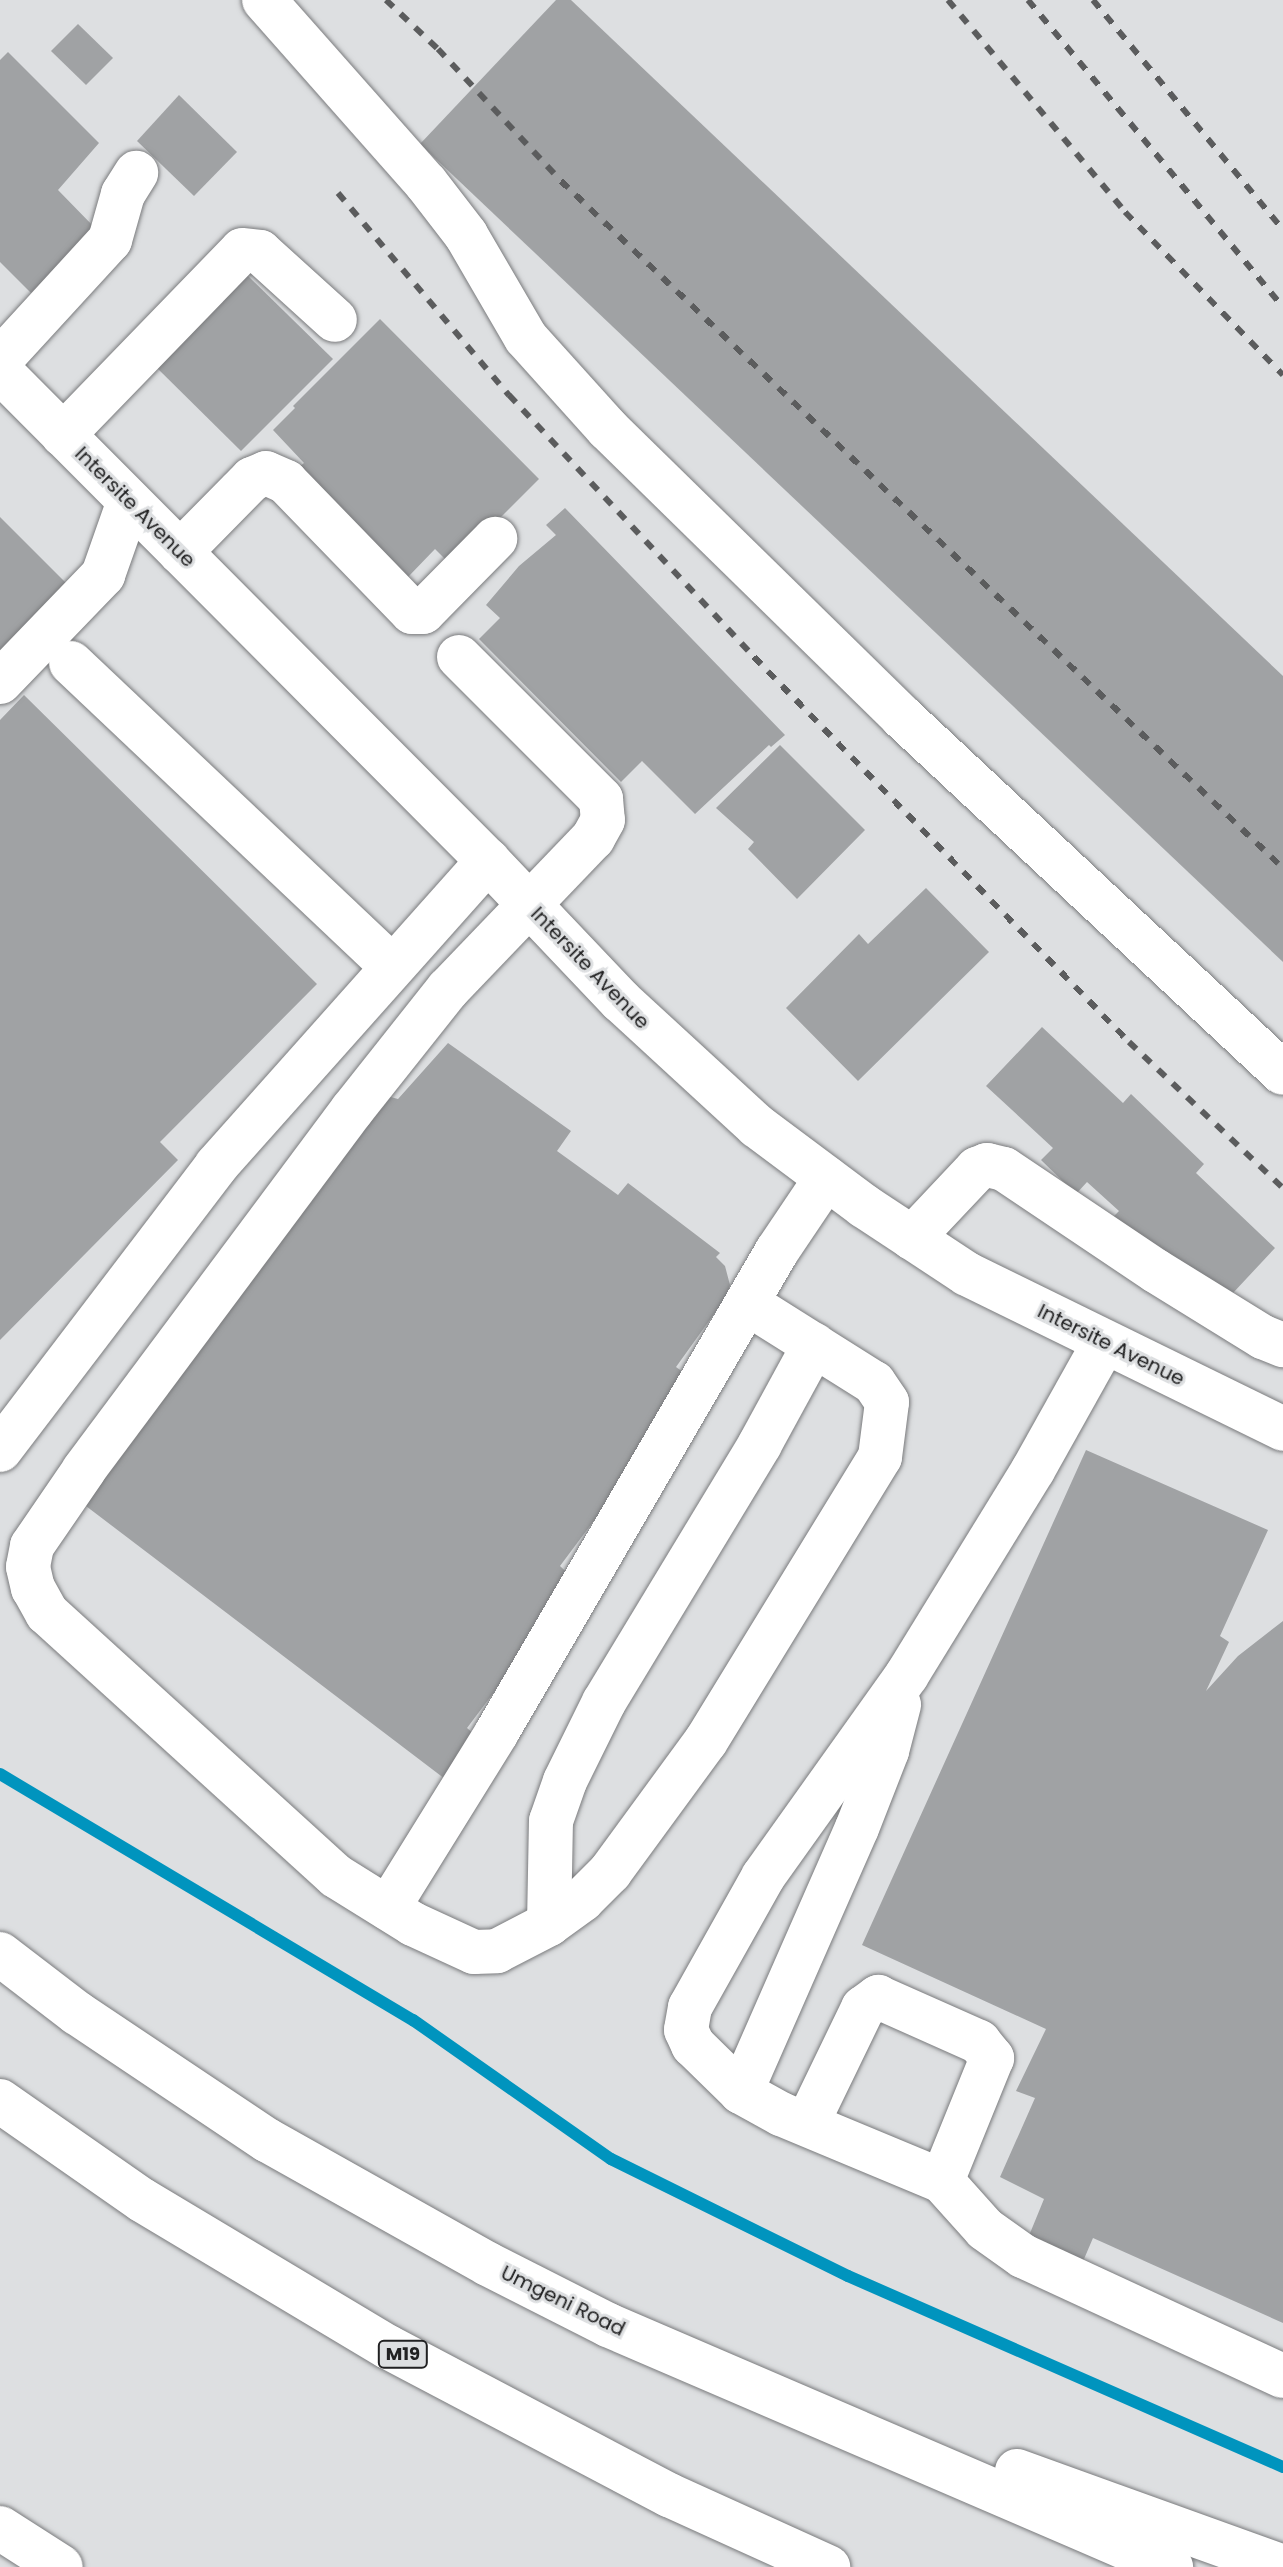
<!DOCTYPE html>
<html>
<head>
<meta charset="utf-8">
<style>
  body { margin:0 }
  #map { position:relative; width:1283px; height:2567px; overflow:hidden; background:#dddfe1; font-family:Poppins,sans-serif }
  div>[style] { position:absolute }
  .stream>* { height:12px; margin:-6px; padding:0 6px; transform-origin:6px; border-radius:6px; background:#0094be }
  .building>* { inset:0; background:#a0a2a4 }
  .roads { filter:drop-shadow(0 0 2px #7a7b7d) drop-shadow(0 0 2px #7a7b7d) }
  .minor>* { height:44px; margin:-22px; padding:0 22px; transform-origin:22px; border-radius:22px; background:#fff }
  .highway>* { height:44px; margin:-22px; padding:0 22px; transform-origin:22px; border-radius:22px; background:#fff }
  .rail>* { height:6px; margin-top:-3px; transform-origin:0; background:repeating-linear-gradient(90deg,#5b5c5d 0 10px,transparent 0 20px) }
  span { translate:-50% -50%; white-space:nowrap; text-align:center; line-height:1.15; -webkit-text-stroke:6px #dddfe1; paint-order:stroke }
  .shield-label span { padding:2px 6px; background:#dddfe1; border:2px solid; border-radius:6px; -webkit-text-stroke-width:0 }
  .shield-label { font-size:18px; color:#212122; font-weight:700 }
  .street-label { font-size:20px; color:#212122 }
</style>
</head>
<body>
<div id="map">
  <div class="stream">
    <i style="left:0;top:1774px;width:481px;rotate:30.8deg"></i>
    <i style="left:413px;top:2020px;width:242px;rotate:35.1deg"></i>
    <i style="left:611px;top:2159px;width:264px;rotate:26.3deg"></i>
    <i style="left:848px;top:2276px;width:475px;rotate:23.7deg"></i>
  </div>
  <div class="building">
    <i style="clip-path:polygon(556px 0,571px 0,1283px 676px,1283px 962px,420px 144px)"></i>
    <i style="clip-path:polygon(78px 24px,113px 58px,86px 85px,51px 51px)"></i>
    <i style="clip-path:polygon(8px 52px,99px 143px,58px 190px,97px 230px,31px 293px,0 262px,0 60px)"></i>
    <i style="clip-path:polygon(179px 95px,237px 152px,194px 196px,137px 141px)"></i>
    <i style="clip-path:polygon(246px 274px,333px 359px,241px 451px,154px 365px)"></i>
    <i style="clip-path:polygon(380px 319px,539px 479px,452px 566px,435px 549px,408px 577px,299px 467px,304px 463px,273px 430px,295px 408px,293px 406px)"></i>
    <i style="clip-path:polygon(565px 508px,785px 735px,771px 747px,769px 745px,695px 814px,642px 761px,621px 782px,479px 639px,500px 618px,486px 605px,519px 566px,556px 535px,546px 525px)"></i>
    <i style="clip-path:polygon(0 517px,68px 585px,0 653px)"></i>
    <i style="clip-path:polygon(24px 695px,317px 984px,160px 1142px,178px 1160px,0 1340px,0 720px)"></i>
    <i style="clip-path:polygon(780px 745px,865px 830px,797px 899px,748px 849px,754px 842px,716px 808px)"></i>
    <i style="clip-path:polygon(926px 888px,989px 952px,858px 1081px,786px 1008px,859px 934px,868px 944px)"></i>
    <i style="clip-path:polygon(1042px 1027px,1123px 1103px,1131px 1094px,1204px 1164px,1196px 1173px,1275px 1248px,1219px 1308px,1107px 1223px,1119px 1211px,1087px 1182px,1076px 1194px,1041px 1160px,1053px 1148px,986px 1086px)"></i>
    <i style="clip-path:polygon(448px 1043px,571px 1131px,557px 1151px,618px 1195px,628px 1183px,720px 1253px,716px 1257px,725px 1266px,730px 1285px,727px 1296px,676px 1367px,687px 1375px,634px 1467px,560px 1566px,577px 1582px,467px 1728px,481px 1740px,449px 1782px,82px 1503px,387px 1096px,398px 1099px)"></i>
    <i style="clip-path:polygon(1086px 1450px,1268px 1530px,1220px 1636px,1229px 1642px,1206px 1691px,1238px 1656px,1283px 1621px,1283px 2323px,1093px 2238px,1081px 2266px,1026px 2243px,1044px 2199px,1000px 2177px,1035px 2098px,1016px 2091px,1046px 2029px,862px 1945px)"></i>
  </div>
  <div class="roads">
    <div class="minor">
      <i style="left:264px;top:0;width:244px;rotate:48.5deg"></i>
      <i style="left:426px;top:183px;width:66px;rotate:52.4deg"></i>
      <i style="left:466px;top:235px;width:119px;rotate:59.8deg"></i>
      <i style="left:526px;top:338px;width:122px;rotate:48deg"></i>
      <i style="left:608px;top:429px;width:412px;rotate:44.4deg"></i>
      <i style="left:902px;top:717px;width:521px;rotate:43.06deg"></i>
      <i style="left:0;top:360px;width:163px;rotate:-47.5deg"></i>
      <i style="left:110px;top:240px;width:48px;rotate:-74.2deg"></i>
      <i style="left:123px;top:194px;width:25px;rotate:-58deg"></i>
      <i style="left:0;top:371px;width:692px;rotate:45.12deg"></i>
      <i style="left:488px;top:861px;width:193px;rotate:46.5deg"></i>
      <i style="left:621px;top:1001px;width:185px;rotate:42.6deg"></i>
      <i style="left:757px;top:1126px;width:134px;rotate:36.8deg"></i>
      <i style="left:864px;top:1206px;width:123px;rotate:33.4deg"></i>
      <i style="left:967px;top:1274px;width:352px;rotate:26.1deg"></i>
      <i style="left:63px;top:435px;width:257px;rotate:-45.9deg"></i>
      <i style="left:242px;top:250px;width:18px;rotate:6deg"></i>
      <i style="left:260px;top:252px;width:101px;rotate:42.2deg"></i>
      <i style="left:180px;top:552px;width:103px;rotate:-45.4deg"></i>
      <i style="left:252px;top:479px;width:15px;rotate:-23deg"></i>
      <i style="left:266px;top:473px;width:22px;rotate:24deg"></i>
      <i style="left:286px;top:482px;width:181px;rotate:45.9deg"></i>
      <i style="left:412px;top:612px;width:11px"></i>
      <i style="left:423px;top:612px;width:103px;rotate:-45.4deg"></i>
      <i style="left:459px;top:657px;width:201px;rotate:45deg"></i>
      <i style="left:601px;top:799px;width:21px;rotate:85deg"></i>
      <i style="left:603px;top:820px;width:21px;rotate:119deg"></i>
      <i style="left:593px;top:838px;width:209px;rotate:133.8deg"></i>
      <i style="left:448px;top:989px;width:154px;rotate:128.4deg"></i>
      <i style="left:352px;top:1110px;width:449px;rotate:126.7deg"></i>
      <i style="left:84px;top:1470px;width:92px;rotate:124.4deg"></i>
      <i style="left:32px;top:1546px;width:21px;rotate:101deg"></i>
      <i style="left:28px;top:1567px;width:22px;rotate:77deg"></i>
      <i style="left:33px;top:1588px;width:29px;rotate:61deg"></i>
      <i style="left:47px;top:1613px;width:391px;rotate:42.3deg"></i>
      <i style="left:336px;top:1876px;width:91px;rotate:31.9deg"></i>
      <i style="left:413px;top:1924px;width:67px;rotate:24.7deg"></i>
      <i style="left:474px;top:1952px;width:23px;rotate:-2deg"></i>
      <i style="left:497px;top:1951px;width:59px;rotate:-27.4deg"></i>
      <i style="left:549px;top:1924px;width:41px;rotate:-36deg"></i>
      <i style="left:582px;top:1900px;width:40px;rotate:-45deg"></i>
      <i style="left:610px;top:1872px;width:162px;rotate:-53.8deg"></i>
      <i style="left:706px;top:1741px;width:333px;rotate:-58.5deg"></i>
      <i style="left:880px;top:1457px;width:55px;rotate:-82.7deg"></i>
      <i style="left:887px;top:1402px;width:23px;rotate:-124deg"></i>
      <i style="left:874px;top:1383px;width:150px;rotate:-147.8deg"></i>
      <i style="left:71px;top:663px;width:442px;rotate:43.4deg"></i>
      <i style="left:0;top:682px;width:149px;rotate:-46.1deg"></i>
      <i style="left:103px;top:575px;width:78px;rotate:-70.6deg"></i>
      <i style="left:912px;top:1238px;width:95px;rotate:-46.7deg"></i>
      <i style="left:977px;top:1169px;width:11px;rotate:-22deg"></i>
      <i style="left:987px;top:1165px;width:17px;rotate:13deg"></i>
      <i style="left:1004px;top:1169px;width:183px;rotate:33.9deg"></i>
      <i style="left:1156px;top:1271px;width:126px;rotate:31.7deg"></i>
      <i style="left:1263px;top:1337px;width:22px;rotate:22deg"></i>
      <i style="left:1104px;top:1343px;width:145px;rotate:119.2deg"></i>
      <i style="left:1033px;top:1470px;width:241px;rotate:121.6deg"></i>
      <i style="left:907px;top:1675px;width:248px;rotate:125.5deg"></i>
      <i style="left:763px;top:1877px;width:149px;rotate:119.3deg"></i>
      <i style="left:690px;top:2007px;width:23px;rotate:100deg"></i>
      <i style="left:686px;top:2030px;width:17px;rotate:65deg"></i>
      <i style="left:693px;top:2045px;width:67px;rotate:44.4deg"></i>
      <i style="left:741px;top:2092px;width:46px;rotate:28.8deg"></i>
      <i style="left:781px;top:2114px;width:174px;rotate:22.6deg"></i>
      <i style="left:942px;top:2181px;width:64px;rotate:48.1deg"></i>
      <i style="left:985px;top:2229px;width:47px;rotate:35.4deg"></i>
      <i style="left:1023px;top:2256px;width:286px;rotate:24.8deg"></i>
      <i style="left:0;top:1450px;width:357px;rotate:-52.7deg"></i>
      <i style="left:216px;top:1166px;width:409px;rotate:-48.3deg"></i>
      <i style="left:388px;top:1908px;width:207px;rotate:-58.2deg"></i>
      <i style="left:497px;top:1732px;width:557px;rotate:-59.8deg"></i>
      <i style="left:777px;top:1251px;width:88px;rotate:-56.1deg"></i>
      <i style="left:549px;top:1924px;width:103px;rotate:-88.9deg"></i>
      <i style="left:551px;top:1821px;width:42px;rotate:-70.7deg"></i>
      <i style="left:565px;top:1781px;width:88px;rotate:-63.7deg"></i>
      <i style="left:604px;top:1702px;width:301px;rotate:-58.8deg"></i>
      <i style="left:760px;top:1444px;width:113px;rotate:-61.4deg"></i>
      <i style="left:741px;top:2092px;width:288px;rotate:-66.3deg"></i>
      <i style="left:857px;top:1828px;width:83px;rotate:-68.7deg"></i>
      <i style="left:887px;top:1751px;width:48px;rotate:-75.4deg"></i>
      <i style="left:807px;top:2124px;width:129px;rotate:-64.2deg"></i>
      <i style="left:863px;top:2008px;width:19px;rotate:-36deg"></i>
      <i style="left:878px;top:1997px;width:111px;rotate:24deg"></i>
      <i style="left:979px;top:2042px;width:21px;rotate:51deg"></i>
      <i style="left:992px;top:2058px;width:133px;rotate:112.1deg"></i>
      <i style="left:0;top:2528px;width:72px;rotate:32.6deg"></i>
    </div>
    <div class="highway">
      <i style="left:0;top:1954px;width:97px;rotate:37.5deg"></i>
      <i style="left:77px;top:2013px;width:229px;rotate:33.8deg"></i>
      <i style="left:267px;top:2140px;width:253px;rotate:29.3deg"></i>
      <i style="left:488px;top:2264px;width:135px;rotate:26.9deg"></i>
      <i style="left:608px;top:2325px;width:613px;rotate:23.26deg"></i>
      <i style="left:0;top:2101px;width:173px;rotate:34.9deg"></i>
      <i style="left:142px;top:2200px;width:287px;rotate:30.9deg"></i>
      <i style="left:388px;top:2347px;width:318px;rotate:27.8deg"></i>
      <i style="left:669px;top:2495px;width:175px;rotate:24.4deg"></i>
      <i style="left:1017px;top:2471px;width:283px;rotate:19.8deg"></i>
    </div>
  </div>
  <div class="rail">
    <i style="left:386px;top:0;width:71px;rotate:43.3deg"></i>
    <i style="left:438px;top:49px;width:180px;rotate:47deg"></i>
    <i style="left:561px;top:181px;width:997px;rotate:43.58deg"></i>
    <i style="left:948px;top:0;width:276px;rotate:50.1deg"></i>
    <i style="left:1125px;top:212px;width:227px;rotate:45.9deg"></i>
    <i style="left:1028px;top:0;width:399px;rotate:50.3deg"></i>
    <i style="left:1093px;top:0;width:298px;rotate:50.4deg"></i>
    <i style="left:338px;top:193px;width:265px;rotate:49.8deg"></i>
    <i style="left:509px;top:395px;width:359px;rotate:46.9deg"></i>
    <i style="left:754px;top:657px;width:537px;rotate:45.75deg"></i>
    <i style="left:1129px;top:1042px;width:212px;rotate:43.5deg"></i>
  </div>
  <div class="shield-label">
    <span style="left:403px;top:2354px">M19</span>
  </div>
  <div class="street-label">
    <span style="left:135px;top:507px;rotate:45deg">Intersite Avenue</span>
    <span style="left:590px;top:968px;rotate:46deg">Intersite Avenue</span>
    <span style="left:1111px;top:1345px;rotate:26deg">Intersite Avenue</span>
    <span style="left:563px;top:2301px;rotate:26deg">Umgeni Road</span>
  </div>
</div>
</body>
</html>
